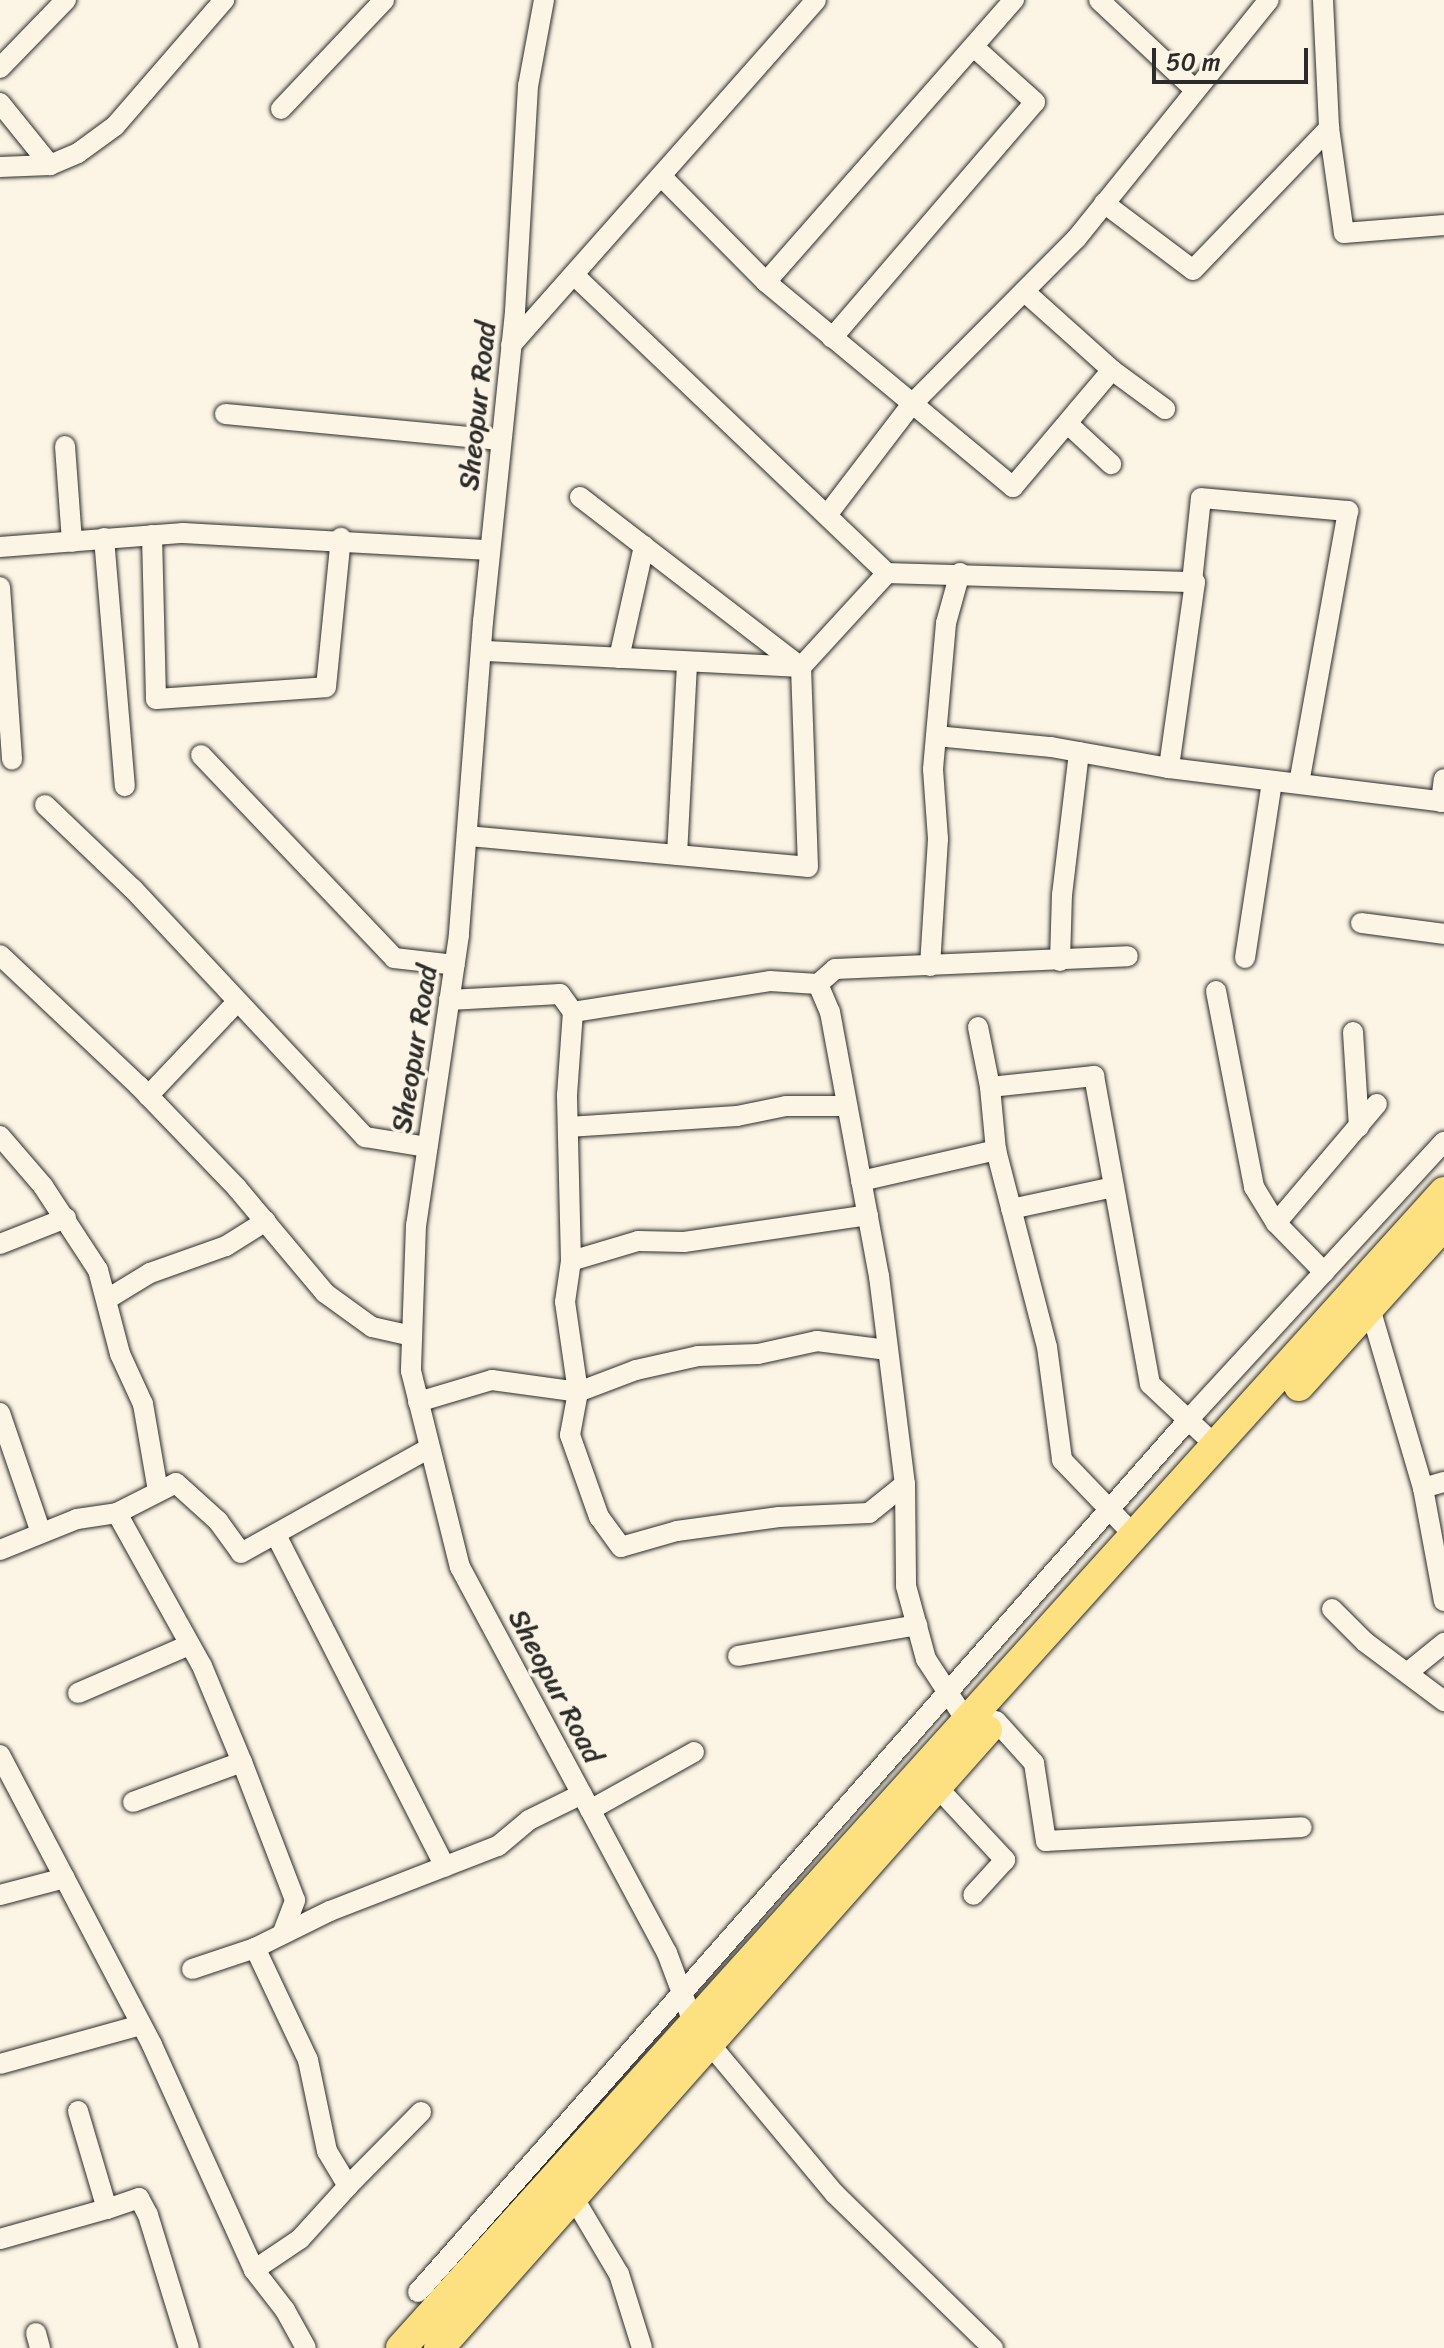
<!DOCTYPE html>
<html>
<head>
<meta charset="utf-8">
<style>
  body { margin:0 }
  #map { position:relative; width:1444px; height:2348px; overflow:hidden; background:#fcf5e5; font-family:Sriracha,sans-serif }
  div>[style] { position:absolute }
  .roads { filter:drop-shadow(0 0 2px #2b2b2b) drop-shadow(0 0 2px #2b2b2b) }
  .minor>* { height:20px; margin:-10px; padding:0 10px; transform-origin:10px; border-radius:10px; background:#fcf5e5 }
  .highway>* { height:30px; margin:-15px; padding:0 15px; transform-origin:15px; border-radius:15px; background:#fde080 }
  span { translate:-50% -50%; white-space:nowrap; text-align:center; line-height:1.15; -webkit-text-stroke:7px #fcf5e5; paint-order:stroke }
  .street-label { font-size:28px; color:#2b2b2b }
  .scale { position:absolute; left:1152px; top:48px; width:156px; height:36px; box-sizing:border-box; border:4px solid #2b2b2b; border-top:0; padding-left:10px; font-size:24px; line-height:28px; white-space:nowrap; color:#2b2b2b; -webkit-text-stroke:6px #fcf5e5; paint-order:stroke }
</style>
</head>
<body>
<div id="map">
  <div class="roads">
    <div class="minor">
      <i style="left:544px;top:0;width:87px;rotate:100.5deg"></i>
      <i style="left:528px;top:86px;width:226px;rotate:93.3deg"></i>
      <i style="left:515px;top:312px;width:311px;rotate:95.9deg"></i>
      <i style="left:483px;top:621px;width:315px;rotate:94.4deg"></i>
      <i style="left:459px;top:935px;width:293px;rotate:98.4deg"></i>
      <i style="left:416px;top:1225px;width:146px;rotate:92deg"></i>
      <i style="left:411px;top:1371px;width:202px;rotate:76deg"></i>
      <i style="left:460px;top:1567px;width:438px;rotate:61.8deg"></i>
      <i style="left:667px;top:1953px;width:77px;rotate:69.4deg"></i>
      <i style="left:694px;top:2025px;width:220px;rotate:50.2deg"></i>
      <i style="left:835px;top:2194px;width:221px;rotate:44.3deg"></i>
      <i style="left:1099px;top:0;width:129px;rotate:43.1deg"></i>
      <i style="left:1323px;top:0;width:128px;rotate:87.3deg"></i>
      <i style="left:1329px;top:128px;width:106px;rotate:81.9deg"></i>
      <i style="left:1344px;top:233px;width:100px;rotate:-4.6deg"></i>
      <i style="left:0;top:68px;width:95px;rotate:-45.9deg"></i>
      <i style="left:0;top:103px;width:80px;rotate:51.1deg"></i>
      <i style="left:281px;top:109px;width:150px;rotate:-46.6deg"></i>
      <i style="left:0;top:167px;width:50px;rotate:-2.3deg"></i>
      <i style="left:50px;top:165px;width:30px;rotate:-23deg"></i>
      <i style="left:78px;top:153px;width:46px;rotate:-36.1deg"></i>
      <i style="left:115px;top:126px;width:167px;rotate:-49.1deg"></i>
      <i style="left:661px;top:176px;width:149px;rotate:45.3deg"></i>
      <i style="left:766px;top:282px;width:321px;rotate:39.7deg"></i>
      <i style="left:1013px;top:487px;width:153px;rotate:-49.8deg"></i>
      <i style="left:1112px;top:370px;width:118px;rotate:-138.1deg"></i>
      <i style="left:1104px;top:203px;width:111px;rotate:37deg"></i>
      <i style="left:1193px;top:270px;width:197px;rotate:-46.2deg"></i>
      <i style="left:574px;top:275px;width:432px;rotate:43.6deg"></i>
      <i style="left:887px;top:573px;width:308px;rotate:1.7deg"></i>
      <i style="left:1195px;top:582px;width:188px;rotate:98deg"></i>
      <i style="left:1169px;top:768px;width:277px;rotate:7deg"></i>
      <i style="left:766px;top:282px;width:376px;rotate:-48.7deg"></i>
      <i style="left:832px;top:338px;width:311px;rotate:-49.3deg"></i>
      <i style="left:1035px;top:102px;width:82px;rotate:-138deg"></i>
      <i style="left:511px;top:345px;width:460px;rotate:-48.5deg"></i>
      <i style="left:1112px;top:370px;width:66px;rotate:36.3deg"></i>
      <i style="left:225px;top:414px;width:277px;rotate:5.4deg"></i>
      <i style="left:1068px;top:424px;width:59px;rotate:42.9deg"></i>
      <i style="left:65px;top:446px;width:96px;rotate:85.8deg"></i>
      <i style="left:580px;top:497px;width:279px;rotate:37.6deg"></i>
      <i style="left:801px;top:667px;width:127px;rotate:-47.5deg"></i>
      <i style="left:827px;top:515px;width:140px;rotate:-52.6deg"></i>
      <i style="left:912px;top:404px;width:233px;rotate:-45.2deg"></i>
      <i style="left:1076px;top:239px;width:307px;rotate:-51.1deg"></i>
      <i style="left:152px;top:535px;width:164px;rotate:88.6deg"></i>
      <i style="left:156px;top:699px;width:170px;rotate:-4deg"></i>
      <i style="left:326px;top:687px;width:150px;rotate:-84.3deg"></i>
      <i style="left:104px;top:538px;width:249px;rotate:85.2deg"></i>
      <i style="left:0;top:547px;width:184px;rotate:-4.4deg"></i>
      <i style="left:183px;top:533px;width:307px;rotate:3.2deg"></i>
      <i style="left:1192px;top:582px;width:84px;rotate:-83.9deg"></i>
      <i style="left:1201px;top:498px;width:148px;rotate:5.1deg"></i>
      <i style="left:1348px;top:511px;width:276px;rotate:100.2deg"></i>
      <i style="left:0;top:587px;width:173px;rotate:86deg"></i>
      <i style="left:619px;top:658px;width:115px;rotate:-77.4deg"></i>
      <i style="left:936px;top:736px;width:116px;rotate:5.5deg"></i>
      <i style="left:1051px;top:747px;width:120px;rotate:10.1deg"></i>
      <i style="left:201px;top:755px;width:280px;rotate:46.4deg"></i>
      <i style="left:394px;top:958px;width:61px;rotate:6.5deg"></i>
      <i style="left:1441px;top:802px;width:23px;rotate:-83deg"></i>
      <i style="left:45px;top:805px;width:122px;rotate:43.7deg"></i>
      <i style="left:133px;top:889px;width:340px;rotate:46.9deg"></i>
      <i style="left:365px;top:1137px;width:63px;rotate:9.2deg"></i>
      <i style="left:468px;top:836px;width:341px;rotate:5.2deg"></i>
      <i style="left:808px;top:867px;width:200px;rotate:-92deg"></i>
      <i style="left:801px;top:667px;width:320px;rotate:-177.1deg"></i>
      <i style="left:677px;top:855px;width:193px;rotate:-87deg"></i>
      <i style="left:1361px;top:923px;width:84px;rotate:7.5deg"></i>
      <i style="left:0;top:955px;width:190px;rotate:43.3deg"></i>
      <i style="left:138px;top:1085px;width:143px;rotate:46.1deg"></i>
      <i style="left:237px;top:1188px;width:137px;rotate:50deg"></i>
      <i style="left:325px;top:1293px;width:58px;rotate:35.9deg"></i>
      <i style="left:372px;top:1327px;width:41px;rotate:12.7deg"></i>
      <i style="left:1245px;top:958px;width:179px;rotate:-81.3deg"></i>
      <i style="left:1060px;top:961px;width:66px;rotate:-88.3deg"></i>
      <i style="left:1062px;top:895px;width:144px;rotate:-83.2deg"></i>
      <i style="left:930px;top:966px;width:127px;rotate:-86.4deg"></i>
      <i style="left:938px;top:839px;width:70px;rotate:-94.1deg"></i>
      <i style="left:933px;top:769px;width:147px;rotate:-84.9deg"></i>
      <i style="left:946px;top:623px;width:52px;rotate:-74.4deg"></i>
      <i style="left:818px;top:984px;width:23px;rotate:-41deg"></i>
      <i style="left:835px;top:969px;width:293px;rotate:-2.5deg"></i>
      <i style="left:1216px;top:991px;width:200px;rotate:79deg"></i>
      <i style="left:1254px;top:1187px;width:42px;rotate:58.6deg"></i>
      <i style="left:1276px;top:1223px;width:69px;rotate:45.6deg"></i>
      <i style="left:449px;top:1000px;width:111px;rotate:-3.1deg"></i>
      <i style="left:560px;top:994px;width:22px;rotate:54deg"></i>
      <i style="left:978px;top:1027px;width:61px;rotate:78.7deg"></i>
      <i style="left:990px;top:1087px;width:105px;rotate:-6deg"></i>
      <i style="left:1094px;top:1076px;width:313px;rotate:79.7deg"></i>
      <i style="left:1150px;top:1384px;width:92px;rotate:43.2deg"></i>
      <i style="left:1353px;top:1032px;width:95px;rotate:86.4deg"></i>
      <i style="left:990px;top:1087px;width:63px;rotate:84.6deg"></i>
      <i style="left:996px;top:1150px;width:203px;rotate:75.5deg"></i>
      <i style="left:1047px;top:1347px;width:114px;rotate:82.4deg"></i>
      <i style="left:1062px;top:1460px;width:105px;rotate:46.2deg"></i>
      <i style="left:148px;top:1096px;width:129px;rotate:-46.6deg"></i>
      <i style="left:568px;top:1127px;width:169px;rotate:-3.7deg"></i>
      <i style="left:737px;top:1116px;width:50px;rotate:-11.5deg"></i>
      <i style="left:786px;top:1106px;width:61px"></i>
      <i style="left:0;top:1136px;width:66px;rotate:49.3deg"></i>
      <i style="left:43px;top:1186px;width:100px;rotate:56.8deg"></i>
      <i style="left:98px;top:1270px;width:87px;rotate:75.3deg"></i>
      <i style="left:120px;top:1354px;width:55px;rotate:65.3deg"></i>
      <i style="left:143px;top:1404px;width:88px;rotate:80.2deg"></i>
      <i style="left:861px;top:1181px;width:139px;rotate:-12.9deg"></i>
      <i style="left:1011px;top:1209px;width:105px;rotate:-12.1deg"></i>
      <i style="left:1276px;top:1223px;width:156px;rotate:-49.7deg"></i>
      <i style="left:0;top:1244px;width:71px;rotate:-21.5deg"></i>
      <i style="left:571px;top:1261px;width:70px;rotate:-16.6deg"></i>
      <i style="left:638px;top:1241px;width:46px;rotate:1.2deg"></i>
      <i style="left:684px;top:1242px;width:186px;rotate:-8.3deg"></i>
      <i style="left:109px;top:1298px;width:48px;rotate:-31.4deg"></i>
      <i style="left:150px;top:1273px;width:81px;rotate:-19.6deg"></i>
      <i style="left:226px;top:1246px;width:47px;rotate:-32deg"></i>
      <i style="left:1370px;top:1308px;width:188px;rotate:73.6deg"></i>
      <i style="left:1423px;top:1488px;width:115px;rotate:79.5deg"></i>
      <i style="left:418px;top:1402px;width:77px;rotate:-16.6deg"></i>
      <i style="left:492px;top:1380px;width:87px;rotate:7.9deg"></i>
      <i style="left:578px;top:1392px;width:62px;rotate:-20.8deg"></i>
      <i style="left:636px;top:1370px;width:64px;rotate:-12.7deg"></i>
      <i style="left:698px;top:1356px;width:60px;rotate:-1.9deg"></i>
      <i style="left:758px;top:1354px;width:60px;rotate:-12.4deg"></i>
      <i style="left:817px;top:1341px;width:71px;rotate:7.3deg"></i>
      <i style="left:0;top:1413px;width:127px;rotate:71.1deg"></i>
      <i style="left:905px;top:1484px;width:46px;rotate:141.1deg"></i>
      <i style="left:869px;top:1513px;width:90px;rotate:177.5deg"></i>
      <i style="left:779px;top:1517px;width:103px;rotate:172.2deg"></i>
      <i style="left:677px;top:1531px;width:58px;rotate:164.1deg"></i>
      <i style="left:621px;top:1547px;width:37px;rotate:-126deg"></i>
      <i style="left:599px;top:1517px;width:87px;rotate:-109.5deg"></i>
      <i style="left:570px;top:1435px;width:44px;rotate:-79.5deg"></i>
      <i style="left:578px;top:1392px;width:91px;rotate:-98.2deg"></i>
      <i style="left:565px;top:1302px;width:41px;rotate:-81.7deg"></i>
      <i style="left:571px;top:1261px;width:166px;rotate:-91.4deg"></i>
      <i style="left:567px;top:1095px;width:83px;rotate:-85.9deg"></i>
      <i style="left:573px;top:1012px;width:199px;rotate:-8.9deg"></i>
      <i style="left:770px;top:981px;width:48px;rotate:3.6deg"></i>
      <i style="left:818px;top:984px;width:30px;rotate:67deg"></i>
      <i style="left:830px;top:1012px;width:269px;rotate:79.5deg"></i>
      <i style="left:879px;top:1276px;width:210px;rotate:82.9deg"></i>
      <i style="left:905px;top:1484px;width:102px;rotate:89.4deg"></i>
      <i style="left:906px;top:1586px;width:76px;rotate:74.7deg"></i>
      <i style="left:926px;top:1659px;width:75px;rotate:56.9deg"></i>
      <i style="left:1423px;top:1488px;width:22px;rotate:-16deg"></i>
      <i style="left:277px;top:1537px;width:370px;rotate:63deg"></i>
      <i style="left:0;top:1550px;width:83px;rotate:-21.9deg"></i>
      <i style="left:77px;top:1519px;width:40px;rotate:-8.5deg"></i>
      <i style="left:1332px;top:1609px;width:47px;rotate:45deg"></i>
      <i style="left:1365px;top:1642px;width:99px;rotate:36.8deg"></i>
      <i style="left:738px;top:1656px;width:182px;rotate:-9.8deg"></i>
      <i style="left:1407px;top:1673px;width:48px;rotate:-39deg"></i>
      <i style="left:78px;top:1693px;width:121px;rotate:-23.4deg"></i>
      <i style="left:996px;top:1721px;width:57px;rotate:47.9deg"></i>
      <i style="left:1034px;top:1763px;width:79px;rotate:81.3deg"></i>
      <i style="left:1046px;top:1841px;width:256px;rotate:-3.1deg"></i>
      <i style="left:0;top:1755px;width:327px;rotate:62.3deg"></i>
      <i style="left:152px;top:2045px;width:247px;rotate:65.6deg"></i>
      <i style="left:254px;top:2270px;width:51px;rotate:52.2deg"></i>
      <i style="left:285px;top:2310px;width:43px;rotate:61.1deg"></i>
      <i style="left:937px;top:1787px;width:100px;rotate:47deg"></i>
      <i style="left:1005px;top:1860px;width:47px;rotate:132.4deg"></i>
      <i style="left:133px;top:1802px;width:116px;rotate:-20.2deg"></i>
      <i style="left:590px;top:1810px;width:119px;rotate:-29.1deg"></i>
      <i style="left:0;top:1895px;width:67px;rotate:-14.7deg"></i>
      <i style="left:283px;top:1932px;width:34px;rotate:-69deg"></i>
      <i style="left:295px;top:1900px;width:148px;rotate:-111deg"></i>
      <i style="left:242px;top:1762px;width:104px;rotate:-112.6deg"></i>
      <i style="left:202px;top:1666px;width:175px;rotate:-119.1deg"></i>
      <i style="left:117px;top:1513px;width:66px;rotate:-27deg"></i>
      <i style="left:176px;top:1483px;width:57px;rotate:42.1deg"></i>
      <i style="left:218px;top:1521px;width:39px;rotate:54deg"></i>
      <i style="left:241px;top:1553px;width:214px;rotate:-29.1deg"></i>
      <i style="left:192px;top:1969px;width:66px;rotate:-18.4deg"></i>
      <i style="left:0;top:2064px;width:146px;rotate:-15.5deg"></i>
      <i style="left:78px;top:2111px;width:102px;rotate:73.5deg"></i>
      <i style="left:107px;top:2209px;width:34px;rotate:-19deg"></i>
      <i style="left:139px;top:2198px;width:19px;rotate:62deg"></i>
      <i style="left:148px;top:2215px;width:139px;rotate:72.9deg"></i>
      <i style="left:348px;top:2186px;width:104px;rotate:-45.4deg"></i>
      <i style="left:572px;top:2195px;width:92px;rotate:59.3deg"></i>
      <i style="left:619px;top:2274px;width:77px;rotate:72.7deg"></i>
      <i style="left:0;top:2239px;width:111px;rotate:-15.7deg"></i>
      <i style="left:254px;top:2270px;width:55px;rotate:-34deg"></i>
      <i style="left:300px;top:2239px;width:72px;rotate:-47.8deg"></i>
      <i style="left:348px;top:2186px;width:41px;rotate:-121deg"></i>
      <i style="left:327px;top:2151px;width:93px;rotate:-101.8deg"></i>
      <i style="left:308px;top:2060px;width:124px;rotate:-115.3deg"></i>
      <i style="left:255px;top:1948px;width:84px;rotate:-26.3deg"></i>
      <i style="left:330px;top:1911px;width:180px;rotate:-21.2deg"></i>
      <i style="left:498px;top:1846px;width:40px;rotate:-40deg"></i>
      <i style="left:529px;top:1820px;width:59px;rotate:-26.1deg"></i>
      <i style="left:418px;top:2292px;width:1163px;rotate:-48.55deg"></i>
      <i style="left:1188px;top:1420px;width:378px;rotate:-47.4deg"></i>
      <i style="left:36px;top:2333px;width:16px;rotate:75deg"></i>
    </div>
    <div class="highway">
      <i style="left:1299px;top:1386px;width:217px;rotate:-48deg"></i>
      <i style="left:401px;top:2348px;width:1557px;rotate:-47.94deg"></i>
      <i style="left:439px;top:2348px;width:826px;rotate:-48.44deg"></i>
    </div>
  </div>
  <div class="street-label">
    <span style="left:477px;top:406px;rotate:-84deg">Sheopur Road</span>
    <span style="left:414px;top:1049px;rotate:-81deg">Sheopur Road</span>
    <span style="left:556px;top:1686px;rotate:62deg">Sheopur Road</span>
  </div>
  <div class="scale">50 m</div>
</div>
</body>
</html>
